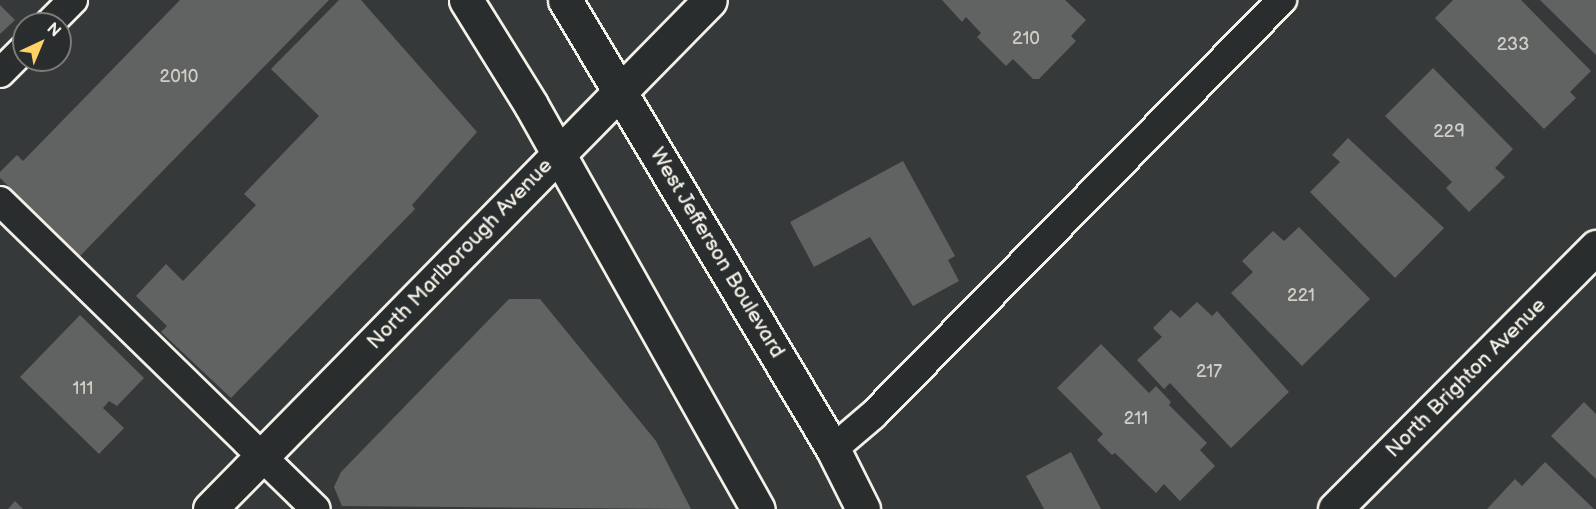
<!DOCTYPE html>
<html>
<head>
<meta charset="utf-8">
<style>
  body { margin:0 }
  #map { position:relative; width:1596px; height:509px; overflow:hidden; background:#363939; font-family:"Balsamiq Sans",sans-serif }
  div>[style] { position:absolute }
  .building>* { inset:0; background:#616362 }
  .roads { filter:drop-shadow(2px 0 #f4f1e8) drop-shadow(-2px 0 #f4f1e8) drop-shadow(0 2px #f4f1e8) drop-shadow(0 -2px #f4f1e8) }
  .service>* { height:28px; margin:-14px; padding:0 14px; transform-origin:14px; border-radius:14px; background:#2a2d2e }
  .minor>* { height:33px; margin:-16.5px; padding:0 16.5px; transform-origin:16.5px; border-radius:16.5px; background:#2a2d2e }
  .secondary>* { height:33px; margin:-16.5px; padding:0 16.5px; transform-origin:16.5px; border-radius:16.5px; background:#2a2d2e }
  span { translate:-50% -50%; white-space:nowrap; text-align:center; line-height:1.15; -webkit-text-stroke:4.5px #2a2d2e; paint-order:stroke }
  .number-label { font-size:18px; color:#cfcec6 }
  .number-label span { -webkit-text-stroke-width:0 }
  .street-label { font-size:21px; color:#f4f1e8 }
  .north { position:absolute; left:12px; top:12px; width:60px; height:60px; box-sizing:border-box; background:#2a2d2e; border:2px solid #7b7b78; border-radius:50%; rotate:44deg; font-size:16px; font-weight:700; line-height:24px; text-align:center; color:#f4f1e8 }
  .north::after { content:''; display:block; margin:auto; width:21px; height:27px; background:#ffd166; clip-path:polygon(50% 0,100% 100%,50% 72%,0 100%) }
</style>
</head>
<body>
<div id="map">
  <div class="building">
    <i style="clip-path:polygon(180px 0,329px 0,80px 256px,0 178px,0 172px,17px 155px,23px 161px)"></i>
    <i style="clip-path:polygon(339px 0,361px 0,477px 132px,412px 205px,415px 209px,231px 398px,161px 332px,167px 326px,136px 296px,166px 264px,183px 281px,256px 205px,244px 194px,319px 116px,271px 69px)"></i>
    <i style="clip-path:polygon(942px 0,1065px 0,1086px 20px,1071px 36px,1076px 41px,1039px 79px,1033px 79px,1013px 59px,1006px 66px,977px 37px,981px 33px,966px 17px,962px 22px)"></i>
    <i style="clip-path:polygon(1453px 0,1521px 0,1591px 71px,1570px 92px,1576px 98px,1544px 129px,1435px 18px)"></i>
    <i style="clip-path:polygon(1540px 0,1596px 0,1596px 55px)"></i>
    <i style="clip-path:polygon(0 5px,15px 20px,0 34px)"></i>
    <i style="clip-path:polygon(1433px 68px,1513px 149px,1495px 168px,1505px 177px,1469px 212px,1446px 188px,1452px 182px,1385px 116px)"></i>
    <i style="clip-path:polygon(1348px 138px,1444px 228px,1395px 278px,1310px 192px,1340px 162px,1332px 155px)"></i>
    <i style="clip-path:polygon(903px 161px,955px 256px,948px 260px,959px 281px,913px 306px,870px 237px,814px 267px,790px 222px)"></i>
    <i style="clip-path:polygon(1299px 227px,1370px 299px,1302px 366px,1231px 293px,1253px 272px,1242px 261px,1273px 231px,1284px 241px)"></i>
    <i style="clip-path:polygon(509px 299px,540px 299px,656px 441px,691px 509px,342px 506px,334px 487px,341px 472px)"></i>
    <i style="clip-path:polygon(1197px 302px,1212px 316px,1217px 311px,1289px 392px,1231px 448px,1170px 383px,1164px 389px,1137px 360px,1162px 337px,1153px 328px,1171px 310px,1180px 318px)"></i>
    <i style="clip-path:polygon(80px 315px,144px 378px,117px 406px,109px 401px,103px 408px,124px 428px,99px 454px,20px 377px)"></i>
    <i style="clip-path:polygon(1101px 344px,1149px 393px,1156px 386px,1171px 402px,1169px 405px,1207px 443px,1200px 450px,1215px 466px,1180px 501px,1164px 484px,1156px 493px,1115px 453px,1112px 455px,1097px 440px,1103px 434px,1057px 388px)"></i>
    <i style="clip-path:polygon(1584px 402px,1596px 414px,1596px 479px,1551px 436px)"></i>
    <i style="clip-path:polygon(1071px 452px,1101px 509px,1044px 509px,1026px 476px)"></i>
    <i style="clip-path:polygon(1545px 462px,1594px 509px,1487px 509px,1515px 479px,1522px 486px)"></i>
    <i style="clip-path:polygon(15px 501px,23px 509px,8px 509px)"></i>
  </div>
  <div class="roads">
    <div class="service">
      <i style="left:49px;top:24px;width:34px;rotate:-45deg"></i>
      <i style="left:0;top:73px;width:34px;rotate:-45deg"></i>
      <i style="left:0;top:201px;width:441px;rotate:44.3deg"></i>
      <i style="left:833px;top:449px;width:52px;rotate:-40.4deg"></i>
      <i style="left:873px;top:415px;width:583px;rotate:-45.42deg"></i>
    </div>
    <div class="minor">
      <i style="left:210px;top:509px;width:713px;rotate:-45.51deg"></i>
      <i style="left:1335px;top:509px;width:370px;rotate:-45.1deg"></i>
    </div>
    <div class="secondary">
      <i style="left:466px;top:0;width:123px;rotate:58.2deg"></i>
      <i style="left:531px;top:105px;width:463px;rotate:60.7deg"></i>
      <i style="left:565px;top:0;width:523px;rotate:59.17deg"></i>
      <i style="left:833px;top:449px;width:67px;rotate:63.4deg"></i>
    </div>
  </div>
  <div class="number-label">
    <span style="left:1026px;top:39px">210</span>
    <span style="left:1513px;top:45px">233</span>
    <span style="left:179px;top:77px">2010</span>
    <span style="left:1449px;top:132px">229</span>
    <span style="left:1301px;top:296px">221</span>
    <span style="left:1209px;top:372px">217</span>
    <span style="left:83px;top:389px">111</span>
    <span style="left:1136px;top:419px">211</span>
  </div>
  <div class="street-label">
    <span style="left:717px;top:253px;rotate:59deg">West Jefferson Boulevard</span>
    <span style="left:460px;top:254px;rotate:-46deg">North Marlborough Avenue</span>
    <span style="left:1466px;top:378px;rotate:-45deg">North Brighton Avenue</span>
  </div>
  <div class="north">N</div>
</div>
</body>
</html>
